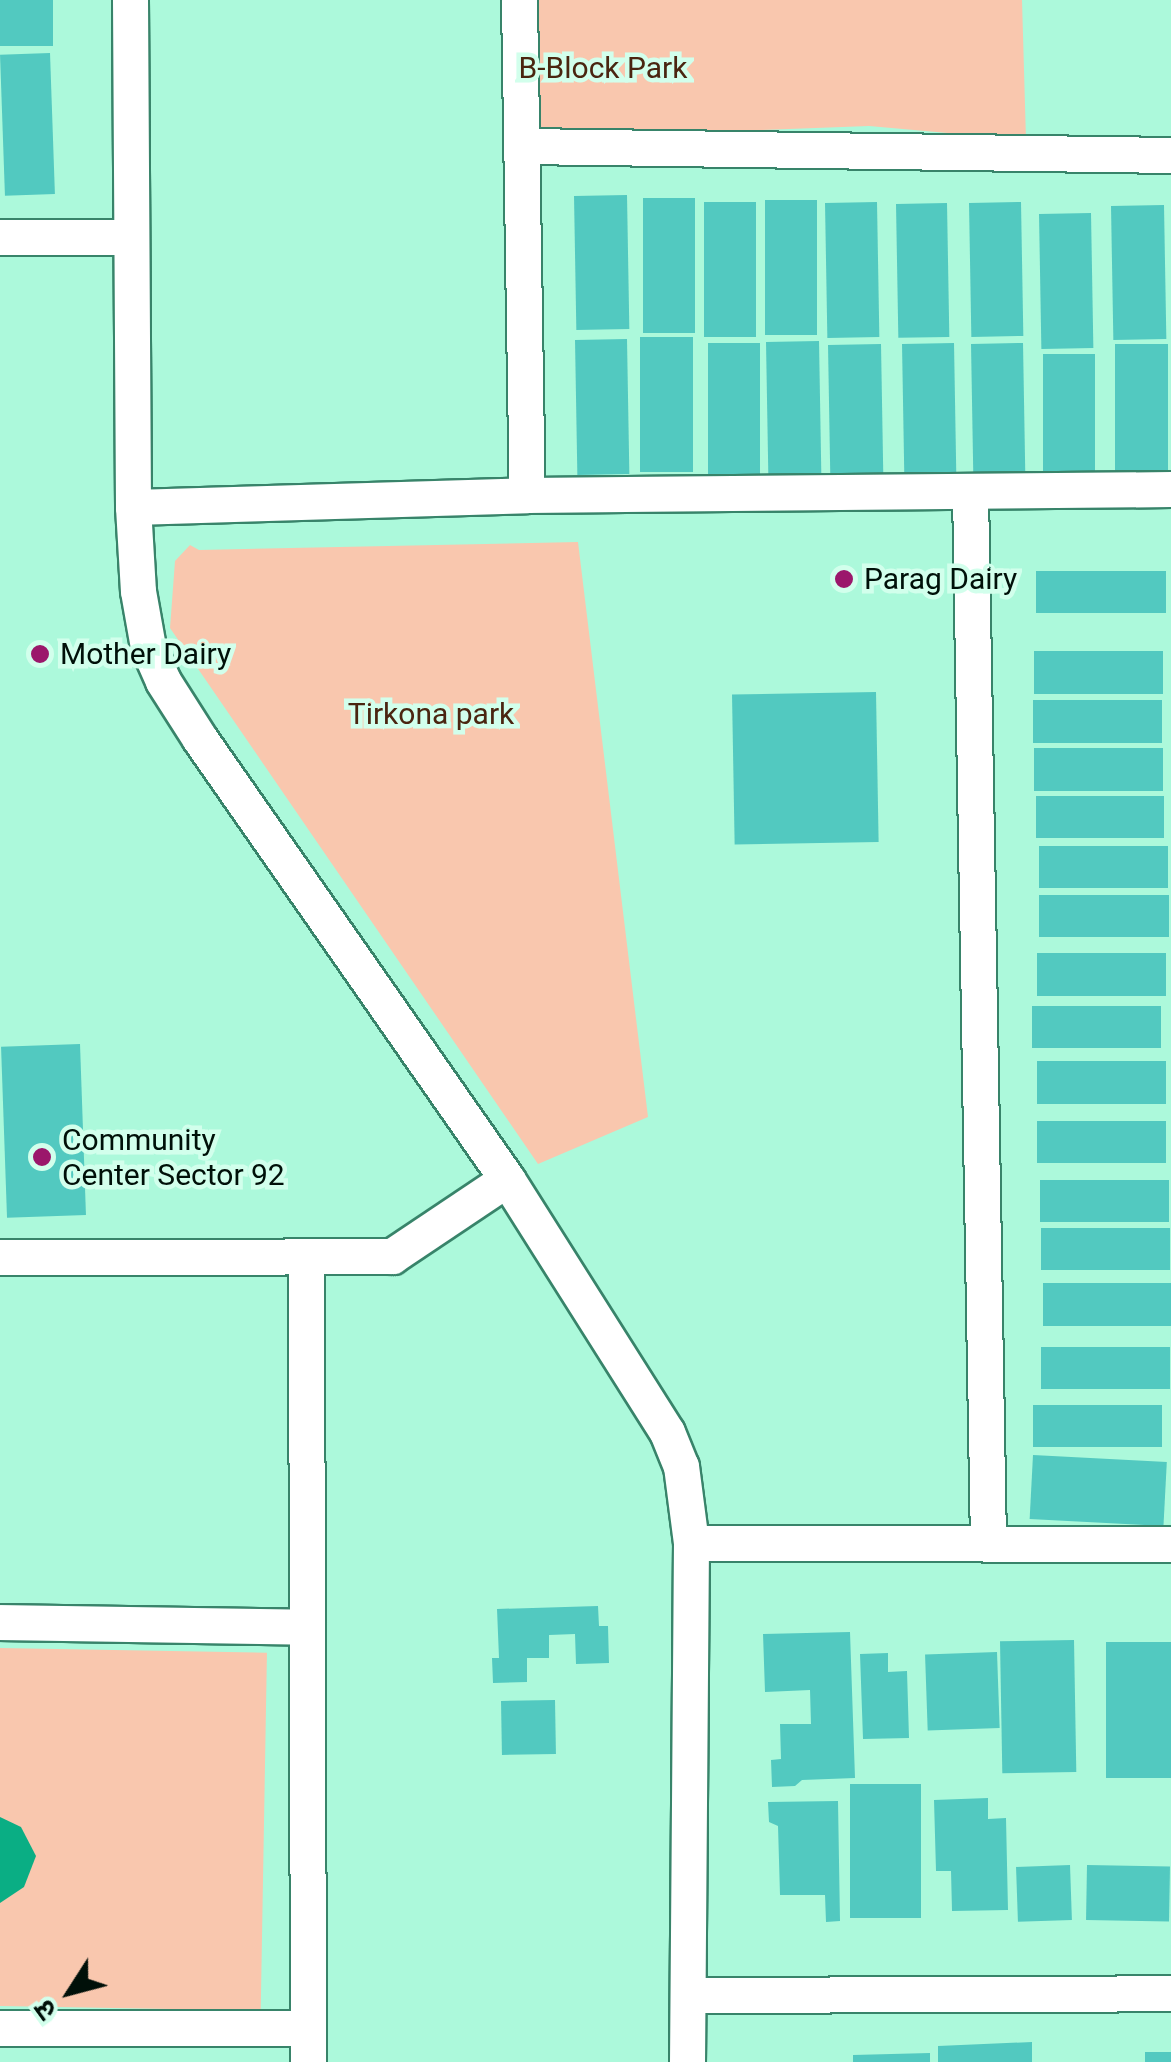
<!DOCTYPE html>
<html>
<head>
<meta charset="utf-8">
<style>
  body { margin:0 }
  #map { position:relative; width:1171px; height:2062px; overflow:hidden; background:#acf9db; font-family:Roboto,"Noto Sans Devanagari",sans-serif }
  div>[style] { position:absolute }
  .green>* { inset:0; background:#f9c7ae; transform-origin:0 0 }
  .water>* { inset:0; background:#0aae84 }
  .building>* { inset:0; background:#52c9c0; transform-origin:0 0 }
  .roads { filter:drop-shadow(2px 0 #38846a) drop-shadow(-2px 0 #38846a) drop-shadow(0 2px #38846a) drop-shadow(0 -2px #38846a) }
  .street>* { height:35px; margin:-17.5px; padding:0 17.5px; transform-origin:17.5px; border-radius:17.5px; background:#fff }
  .dots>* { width:28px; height:28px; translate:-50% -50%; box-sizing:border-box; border:5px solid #d2ffec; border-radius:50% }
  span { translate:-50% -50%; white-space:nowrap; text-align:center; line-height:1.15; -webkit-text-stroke:9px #d2ffec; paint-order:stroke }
  .park-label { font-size:30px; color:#4a2510 }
  .poi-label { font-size:30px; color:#001009 }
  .left { translate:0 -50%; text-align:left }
  .north { position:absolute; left:20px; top:1942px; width:100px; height:100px; -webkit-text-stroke:8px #d2ffec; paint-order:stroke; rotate:234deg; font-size:28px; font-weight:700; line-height:40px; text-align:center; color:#001009 }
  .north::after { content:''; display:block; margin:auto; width:35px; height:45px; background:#001009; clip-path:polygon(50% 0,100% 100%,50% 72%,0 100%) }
</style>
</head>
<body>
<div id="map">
  <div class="green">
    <i style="clip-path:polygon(523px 0,1022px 0,1026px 140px,869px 126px,522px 139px)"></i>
    <i style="clip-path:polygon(578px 542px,648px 1117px,538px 1164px,170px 628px,175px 561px,190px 545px,199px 550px)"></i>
    <i style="left:0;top:1648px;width:267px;height:358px;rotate:1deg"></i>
  </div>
  <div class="water">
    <i style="clip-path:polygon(0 1817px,21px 1827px,36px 1856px,24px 1887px,0 1903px)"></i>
  </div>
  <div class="building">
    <i style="left:0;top:0;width:53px;height:46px"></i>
    <i style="left:50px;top:53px;width:141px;height:50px;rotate:88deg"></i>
    <i style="left:627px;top:195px;width:134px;height:53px;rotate:89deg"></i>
    <i style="left:643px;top:198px;width:52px;height:135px"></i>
    <i style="left:765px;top:200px;width:52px;height:135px"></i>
    <i style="left:704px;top:202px;width:52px;height:135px"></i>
    <i style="left:877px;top:202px;width:135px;height:52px;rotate:89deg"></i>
    <i style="left:1021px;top:202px;width:134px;height:52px;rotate:89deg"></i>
    <i style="left:947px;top:203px;width:134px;height:51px;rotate:89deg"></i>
    <i style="left:1164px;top:205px;width:134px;height:53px;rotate:89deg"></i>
    <i style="left:1091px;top:213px;width:135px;height:52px;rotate:89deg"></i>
    <i style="left:640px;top:337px;width:53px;height:135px"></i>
    <i style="left:627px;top:339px;width:135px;height:52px;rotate:89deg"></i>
    <i style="left:819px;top:341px;width:134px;height:53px;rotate:89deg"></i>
    <i style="left:708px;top:343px;width:52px;height:135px"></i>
    <i style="left:954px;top:343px;width:134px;height:52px;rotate:89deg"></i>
    <i style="left:1023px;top:343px;width:134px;height:52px;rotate:89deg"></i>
    <i style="left:881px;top:344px;width:135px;height:53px;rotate:89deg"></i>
    <i style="left:1115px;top:344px;width:53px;height:135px"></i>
    <i style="left:1043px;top:354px;width:52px;height:135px"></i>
    <i style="left:1036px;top:571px;width:130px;height:42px"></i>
    <i style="left:1034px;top:651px;width:129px;height:43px"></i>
    <i style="left:876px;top:692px;width:150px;height:144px;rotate:89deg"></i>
    <i style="left:1033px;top:700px;width:129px;height:43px"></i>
    <i style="left:1034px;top:748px;width:129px;height:43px"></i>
    <i style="left:1036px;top:796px;width:128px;height:42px"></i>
    <i style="left:1039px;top:846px;width:129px;height:42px"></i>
    <i style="left:1039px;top:895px;width:130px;height:42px"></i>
    <i style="left:1037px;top:953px;width:129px;height:43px"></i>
    <i style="left:1032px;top:1006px;width:129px;height:42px"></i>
    <i style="left:80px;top:1044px;width:171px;height:79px;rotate:88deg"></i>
    <i style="left:1037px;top:1061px;width:129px;height:43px"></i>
    <i style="left:1037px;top:1121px;width:129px;height:42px"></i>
    <i style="left:1040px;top:1180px;width:129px;height:42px"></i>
    <i style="left:1041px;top:1228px;width:129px;height:42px"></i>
    <i style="left:1043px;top:1283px;width:128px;height:43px"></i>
    <i style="left:1041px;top:1347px;width:129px;height:42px"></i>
    <i style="left:1033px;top:1405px;width:129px;height:42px"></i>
    <i style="left:1033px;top:1455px;width:134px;height:64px;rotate:3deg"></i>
    <i style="clip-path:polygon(598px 1606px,599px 1626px,608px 1626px,609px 1663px,576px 1664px,575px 1634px,549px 1635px,549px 1658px,527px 1658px,527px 1682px,493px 1683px,492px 1658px,499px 1658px,497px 1609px)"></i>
    <i style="clip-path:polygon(850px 1632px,855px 1778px,802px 1780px,795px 1786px,772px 1787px,771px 1760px,781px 1759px,780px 1724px,811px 1724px,810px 1690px,765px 1692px,763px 1634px)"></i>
    <i style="left:1074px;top:1640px;width:132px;height:74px;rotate:89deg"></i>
    <i style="left:1171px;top:1642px;width:136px;height:65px;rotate:90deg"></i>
    <i style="left:997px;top:1652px;width:76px;height:72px;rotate:88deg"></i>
    <i style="clip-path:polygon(888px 1653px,888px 1672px,907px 1671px,909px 1738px,863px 1739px,860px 1654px)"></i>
    <i style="left:555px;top:1700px;width:54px;height:54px;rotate:89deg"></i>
    <i style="left:921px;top:1784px;width:134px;height:71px;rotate:90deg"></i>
    <i style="clip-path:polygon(988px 1798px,988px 1819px,1006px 1818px,1008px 1910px,952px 1911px,951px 1871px,936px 1871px,934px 1800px)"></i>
    <i style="clip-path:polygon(838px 1801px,840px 1921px,826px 1922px,825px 1895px,780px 1895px,778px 1826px,769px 1822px,768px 1802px)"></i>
    <i style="left:1070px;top:1865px;width:55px;height:54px;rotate:88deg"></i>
    <i style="left:1087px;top:1865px;width:83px;height:55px;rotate:1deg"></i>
    <i style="clip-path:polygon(1032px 2042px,1032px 2062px,938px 2062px,938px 2046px)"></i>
    <i style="left:1171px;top:2052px;width:10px;height:26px;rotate:90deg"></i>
    <i style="clip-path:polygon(930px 2053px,930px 2062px,853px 2062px,853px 2055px)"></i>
  </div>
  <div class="roads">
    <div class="street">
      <i style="left:130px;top:0;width:507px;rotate:89.66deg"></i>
      <i style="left:133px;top:507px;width:84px;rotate:86.6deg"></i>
      <i style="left:138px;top:591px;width:57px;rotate:79.9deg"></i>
      <i style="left:148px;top:647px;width:37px;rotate:66deg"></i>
      <i style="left:163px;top:681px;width:69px;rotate:57.5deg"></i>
      <i style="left:200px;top:739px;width:537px;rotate:55.1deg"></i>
      <i style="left:507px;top:1179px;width:299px;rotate:57.7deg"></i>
      <i style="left:667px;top:1432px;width:37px;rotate:68deg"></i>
      <i style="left:681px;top:1466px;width:78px;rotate:82.6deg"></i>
      <i style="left:691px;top:1543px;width:519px;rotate:90.44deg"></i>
      <i style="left:519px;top:0;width:495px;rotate:89.1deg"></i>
      <i style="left:522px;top:146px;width:649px;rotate:0.79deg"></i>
      <i style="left:0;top:237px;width:130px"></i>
      <i style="left:970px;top:491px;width:1052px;rotate:89.02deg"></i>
      <i style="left:133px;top:507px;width:394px;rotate:-1.7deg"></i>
      <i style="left:527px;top:495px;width:644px;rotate:-0.53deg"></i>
      <i style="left:306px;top:1256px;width:806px;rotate:89.86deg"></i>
      <i style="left:0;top:1257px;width:392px;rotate:-0.1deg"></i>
      <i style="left:392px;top:1256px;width:138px;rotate:-33.8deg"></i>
      <i style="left:691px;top:1543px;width:480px;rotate:0.1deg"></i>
      <i style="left:0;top:1622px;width:307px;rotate:0.9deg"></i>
      <i style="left:690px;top:1995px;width:481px;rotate:-0.2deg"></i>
      <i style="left:0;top:2028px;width:308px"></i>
    </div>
  </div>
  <div class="dots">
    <i style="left:844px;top:579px;background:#9b176b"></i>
    <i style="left:40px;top:654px;background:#9b176b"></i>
    <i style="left:42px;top:1157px;background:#9b176b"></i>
  </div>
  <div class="park-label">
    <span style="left:603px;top:68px">B-Block Park</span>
    <span style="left:431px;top:714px">Tirkona park</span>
  </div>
  <div class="poi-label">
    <span class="left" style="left:864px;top:579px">Parag Dairy</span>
    <span class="left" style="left:60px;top:654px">Mother Dairy</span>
    <span class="left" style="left:62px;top:1157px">Community<br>Center Sector 92</span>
  </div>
  <div class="north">उ</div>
</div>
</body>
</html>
